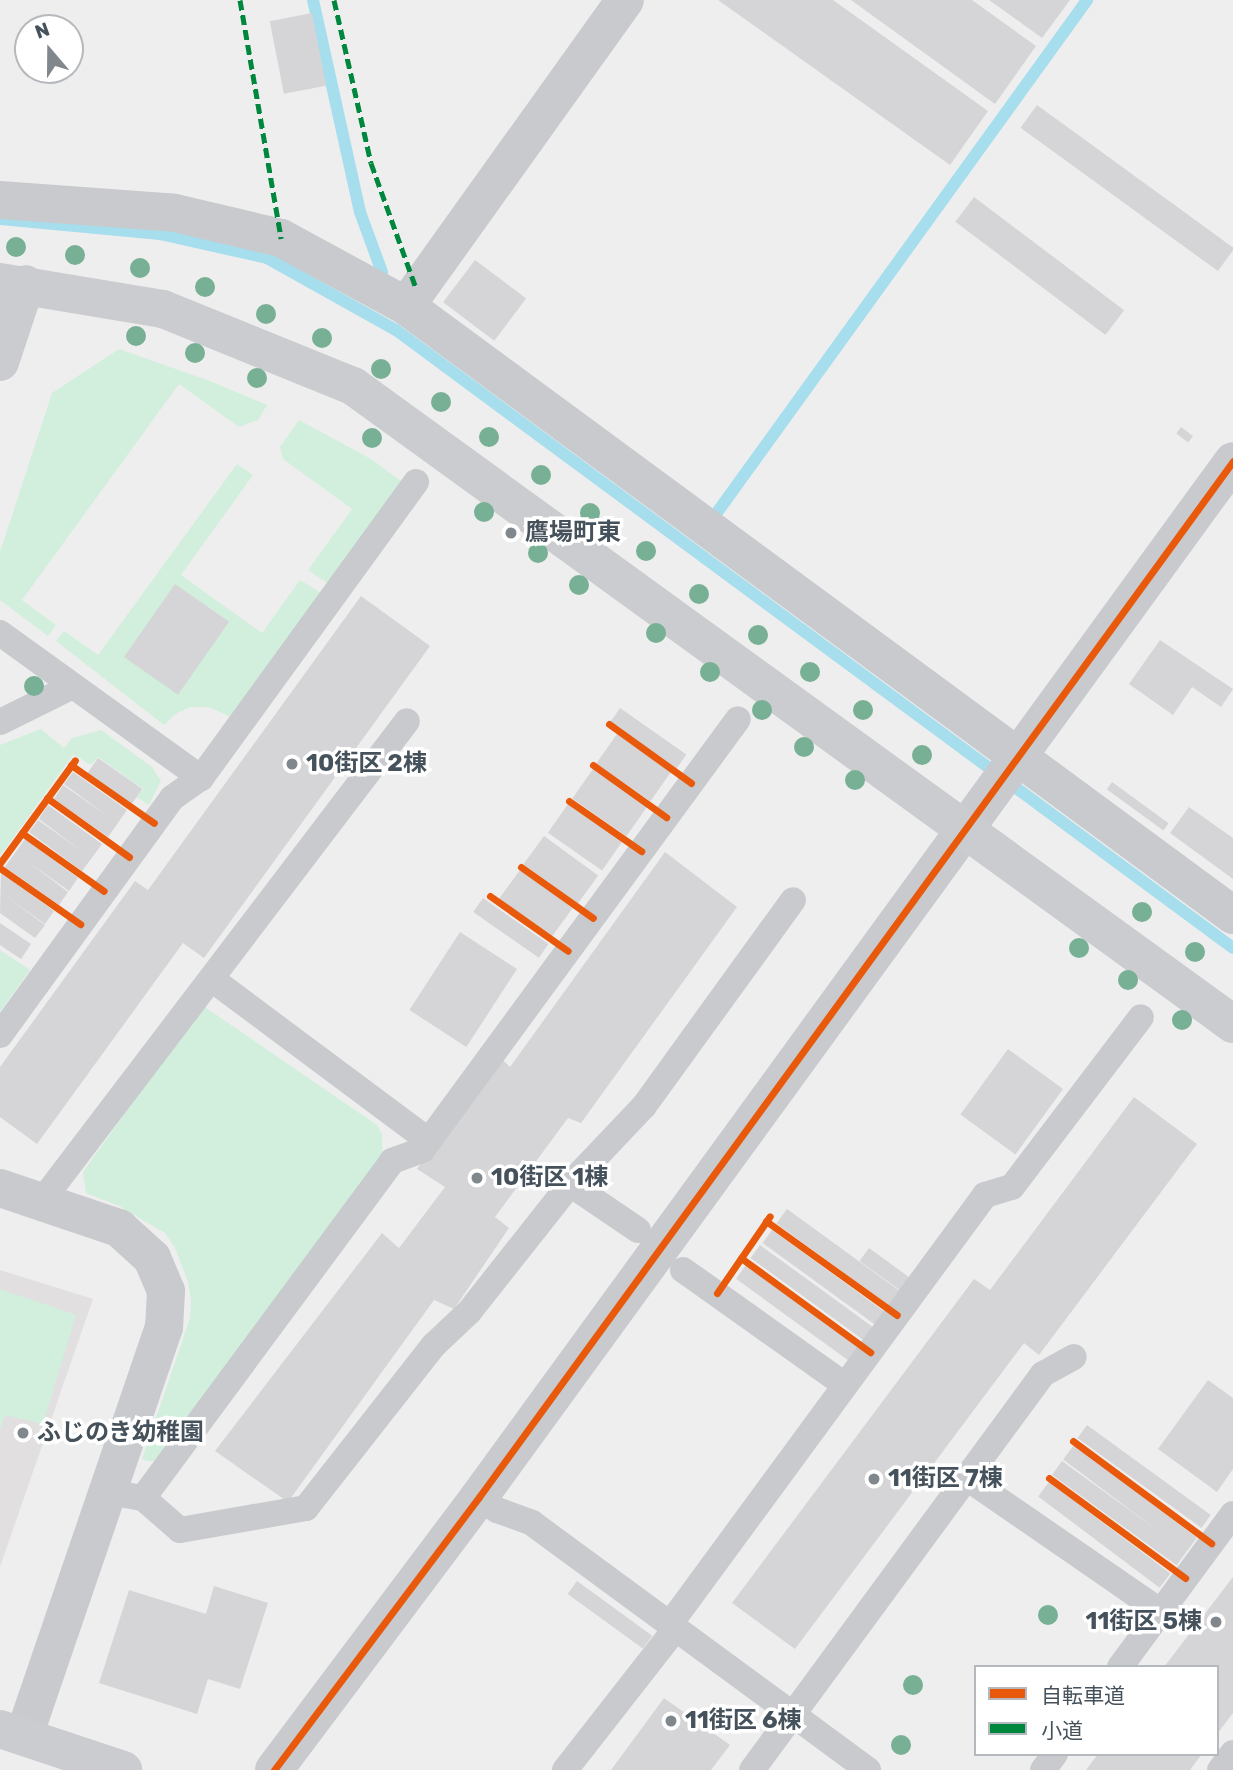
<!DOCTYPE html>
<html>
<head>
<meta charset="utf-8">
<style>
  body { margin:0 }
  #map { position:relative; width:1233px; height:1770px; overflow:hidden; background:#efeeee; font-family:Rubik,"Noto Sans JP",sans-serif }
  div>[style] { position:absolute }
  .education>* { inset:0; background:#e1dfe0 }
  .green>* { inset:0; background:#d2efdd }
  .stream>* { height:12px; margin:-6px; padding:0 6px; transform-origin:6px; border-radius:6px; background:#a6deed }
  .building>* { inset:0; background:#d5d5d7; transform-origin:0 0 }
  .lane>* { height:26px; margin:-13px; padding:0 13px; transform-origin:13px; border-radius:13px; background:#c8cacd }
  .street>* { height:38px; margin:-19px; padding:0 19px; transform-origin:19px; border-radius:19px; background:#c8cacd }
  .secondary>* { height:38px; margin:-19px; padding:0 19px; transform-origin:19px; border-radius:19px; background:#cacccf }
  .quiet>* { height:5px; margin-top:-2.5px; transform-origin:0; background:repeating-linear-gradient(90deg,#00873e 0 10px,transparent 0 15px) }
  .cycleway>* { height:7px; margin:-3.5px; padding:0 3.5px; transform-origin:3.5px; border-radius:3.5px; background:#e8590c }
  .trees>* { width:20px; height:20px; margin:-10px; border-radius:50%; background:#77b094 }
  .dots>* { width:19px; height:19px; translate:-50% -50%; box-sizing:border-box; border:4px solid #fff; border-radius:50% }
  span { translate:-50% -50%; white-space:nowrap; text-align:center; line-height:1.15; -webkit-text-stroke:7px #fff; paint-order:stroke }
  .poi-label { font-size:24px; color:#45515b; font-weight:700 }
  .left { translate:0 -50%; text-align:left }
  .right { translate:-100% -50%; text-align:right }
  .legend { position:absolute; left:974px; top:1665px; width:245px; height:91px; box-sizing:border-box; background:#fff; border:2px solid #b5b9bd; margin:0; padding:9px 12px; list-style:none; font-size:21px; color:#45515b }
  .legend li { display:flex; align-items:center; gap:14px; height:35px }
  .legend b { width:35px; border:2px solid #b5b9bd }
  .north { position:absolute; left:14px; top:14px; width:70px; height:70px; box-sizing:border-box; background:#fff; border:2px solid #b5b9bd; border-radius:50%; rotate:340deg; font-size:19px; font-weight:700; line-height:28px; text-align:center; color:#45515b }
  .north::after { content:''; display:block; margin:auto; width:24px; height:32px; background:#80888e; clip-path:polygon(50% 0,100% 100%,50% 72%,0 100%) }
</style>
</head>
<body>
<div id="map">
  <div class="education">
    <i style="clip-path:polygon(0 1270px,93px 1299px,0 1567px)"></i>
  </div>
  <div class="green">
    <i style="clip-path:polygon(119px 349px,210px 381px,267px 405px,258px 420px,239px 427px,179px 384px,22px 600px,56px 625px,48px 636px,0 600px,0 552px,52px 393px)"></i>
    <i style="clip-path:polygon(299px 420px,371px 459px,404px 483px,333px 587px,308px 570px,352px 509px,283px 459px,280px 447px)"></i>
    <i style="clip-path:polygon(237px 464px,253px 475px,181px 575px,262px 633px,300px 580px,326px 596px,235px 719px,209px 707px,191px 707px,177px 713px,164px 725px,56px 641px,64px 631px,98px 655px)"></i>
    <i style="clip-path:polygon(41px 729px,64px 748px,72px 738px,101px 730px,152px 767px,161px 781px,149px 805px,137px 797px,143px 789px,98px 757px,91px 765px,71px 753px,73px 755px,0 856px,0 745px)"></i>
    <i style="clip-path:polygon(0 950px,30px 970px,0 1012px)"></i>
    <i style="clip-path:polygon(202px 1005px,377px 1125px,382px 1134px,383px 1160px,156px 1461px,147px 1461px,142px 1459px,190px 1318px,191px 1300px,188px 1282px,175px 1248px,165px 1233px,119px 1206px,86px 1193px,83px 1172px)"></i>
    <i style="clip-path:polygon(0 1289px,76px 1315px,43px 1424px,5px 1415px,0 1430px)"></i>
  </div>
  <div class="stream">
    <i style="left:313px;top:0;width:217px;rotate:77.5deg"></i>
    <i style="left:360px;top:212px;width:64px;rotate:69.9deg"></i>
    <i style="left:0;top:219px;width:161px;rotate:5.4deg"></i>
    <i style="left:160px;top:234px;width:110px;rotate:12.6deg"></i>
    <i style="left:267px;top:258px;width:148px;rotate:29.2deg"></i>
    <i style="left:396px;top:330px;width:1040px;rotate:36.44deg"></i>
    <i style="left:708px;top:525px;width:648px;rotate:-54.17deg"></i>
  </div>
  <div class="building">
    <i style="clip-path:polygon(718px 0,833px 0,988px 111px,950px 165px)"></i>
    <i style="clip-path:polygon(851px 0,972px 0,1036px 46px,995px 104px)"></i>
    <i style="clip-path:polygon(989px 0,1070px 0,1042px 38px)"></i>
    <i style="left:312px;top:13px;width:74px;height:43px;rotate:79deg"></i>
    <i style="left:1037px;top:105px;width:244px;height:28px;rotate:36deg"></i>
    <i style="left:974px;top:197px;width:188px;height:31px;rotate:37deg"></i>
    <i style="left:475px;top:260px;width:64px;height:53px;rotate:37deg"></i>
    <i style="left:1181px;top:427px;width:15px;height:8px;rotate:37deg"></i>
    <i style="left:175px;top:584px;width:66px;height:89px;rotate:35deg"></i>
    <i style="clip-path:polygon(361px 596px,430px 646px,204px 958px,183px 943px,37px 1144px,0 1117px,0 1067px,135px 881px,148px 890px)"></i>
    <i style="clip-path:polygon(1160px 640px,1233px 689px,1221px 707px,1192px 687px,1173px 715px,1129px 684px)"></i>
    <i style="left:620px;top:708px;width:81px;height:17px;rotate:35deg"></i>
    <i style="left:617px;top:734px;width:66px;height:36px;rotate:35deg"></i>
    <i style="left:98px;top:758px;width:54px;height:19px;rotate:35deg"></i>
    <i style="left:593px;top:769px;width:66px;height:36px;rotate:35deg"></i>
    <i style="clip-path:polygon(73px 772px,127px 810px,108px 837px,54px 799px,63px 785px,106px 815px,64px 784px)"></i>
    <i style="left:1112px;top:782px;width:70px;height:9px;rotate:36deg"></i>
    <i style="left:568px;top:804px;width:66px;height:35px;rotate:35deg"></i>
    <i style="clip-path:polygon(48px 805px,102px 844px,82px 871px,29px 832px,38px 820px,80px 850px,39px 819px)"></i>
    <i style="clip-path:polygon(1189px 807px,1233px 838px,1233px 879px,1170px 833px)"></i>
    <i style="left:544px;top:836px;width:67px;height:35px;rotate:36deg"></i>
    <i style="clip-path:polygon(25px 839px,78px 878px,69px 891px,27px 861px,68px 892px,59px 905px,5px 867px)"></i>
    <i style="clip-path:polygon(665px 852px,737px 907px,581px 1123px,568px 1118px,495px 1217px,509px 1228px,454px 1309px,434px 1300px,288px 1502px,215px 1451px,382px 1233px,399px 1248px,445px 1187px,417px 1169px,497px 1054px,510px 1067px)"></i>
    <i style="left:520px;top:870px;width:65px;height:36px;rotate:36deg"></i>
    <i style="clip-path:polygon(1px 873px,54px 911px,45px 924px,3px 894px,45px 925px,35px 938px,0 913px)"></i>
    <i style="left:483px;top:898px;width:80px;height:17px;rotate:35deg"></i>
    <i style="clip-path:polygon(0 923px,31px 944px,21px 959px,0 945px)"></i>
    <i style="left:460px;top:932px;width:68px;height:93px;rotate:33deg"></i>
    <i style="left:1008px;top:1049px;width:68px;height:81px;rotate:36deg"></i>
    <i style="clip-path:polygon(1134px 1097px,1197px 1144px,1039px 1355px,1024px 1343px,795px 1649px,732px 1603px,974px 1279px,990px 1290px)"></i>
    <i style="left:787px;top:1209px;width:142px;height:18px;rotate:36deg"></i>
    <i style="left:772px;top:1230px;width:142px;height:16px;rotate:36deg"></i>
    <i style="left:760px;top:1245px;width:142px;height:16px;rotate:36deg"></i>
    <i style="left:869px;top:1248px;width:53px;height:16px;rotate:36deg"></i>
    <i style="left:746px;top:1265px;width:142px;height:17px;rotate:36deg"></i>
    <i style="clip-path:polygon(1208px 1380px,1233px 1398px,1233px 1469px,1217px 1492px,1158px 1449px)"></i>
    <i style="left:1087px;top:1425px;width:153px;height:16px;rotate:36deg"></i>
    <i style="left:1074px;top:1445px;width:154px;height:18px;rotate:37deg"></i>
    <i style="left:1062px;top:1461px;width:154px;height:17px;rotate:36deg"></i>
    <i style="left:1049px;top:1482px;width:152px;height:18px;rotate:37deg"></i>
    <i style="clip-path:polygon(1233px 1577px,1233px 1713px,1217px 1734px,1217px 1667px,1164px 1667px)"></i>
    <i style="left:577px;top:1581px;width:93px;height:16px;rotate:36deg"></i>
    <i style="clip-path:polygon(214px 1586px,268px 1603px,240px 1689px,208px 1679px,197px 1714px,99px 1683px,129px 1590px,206px 1614px)"></i>
    <i style="clip-path:polygon(664px 1698px,730px 1745px,711px 1770px,611px 1770px)"></i>
    <i style="clip-path:polygon(1098px 1754px,1202px 1754px,1190px 1770px,1086px 1770px)"></i>
  </div>
  <div class="lane">
    <i style="left:0;top:633px;width:248px;rotate:35.8deg"></i>
    <i style="left:0;top:722px;width:81px;rotate:-26.3deg"></i>
    <i style="left:213px;top:980px;width:269px;rotate:36.7deg"></i>
    <i style="left:0;top:1035px;width:293px;rotate:-54deg"></i>
    <i style="left:172px;top:798px;width:35px;rotate:-35deg"></i>
    <i style="left:201px;top:778px;width:366px;rotate:-54deg"></i>
    <i style="left:570px;top:1184px;width:82px;rotate:34.1deg"></i>
    <i style="left:41px;top:1202px;width:604px;rotate:-52.73deg"></i>
    <i style="left:683px;top:1270px;width:199px;rotate:35.4deg"></i>
    <i style="left:967px;top:1478px;width:236px;rotate:34.6deg"></i>
    <i style="left:108px;top:1492px;width:36px;rotate:10deg"></i>
    <i style="left:143px;top:1498px;width:49px;rotate:40.9deg"></i>
    <i style="left:180px;top:1530px;width:128px;rotate:-9.9deg"></i>
    <i style="left:306px;top:1508px;width:207px;rotate:-51.9deg"></i>
    <i style="left:434px;top:1345px;width:48px;rotate:-43.3deg"></i>
    <i style="left:469px;top:1312px;width:163px;rotate:-51.7deg"></i>
    <i style="left:570px;top:1184px;width:108px;rotate:-46.5deg"></i>
    <i style="left:644px;top:1106px;width:254px;rotate:-54.1deg"></i>
    <i style="left:479px;top:1497px;width:22px;rotate:36deg"></i>
    <i style="left:497px;top:1510px;width:37px;rotate:20deg"></i>
    <i style="left:532px;top:1523px;width:417px;rotate:36.3deg"></i>
    <i style="left:143px;top:1498px;width:419px;rotate:-53.5deg"></i>
    <i style="left:392px;top:1161px;width:32px;rotate:-20deg"></i>
    <i style="left:422px;top:1150px;width:534px;rotate:-53.75deg"></i>
    <i style="left:670px;top:1624px;width:532px;rotate:-53.71deg"></i>
    <i style="left:985px;top:1195px;width:28px;rotate:-17deg"></i>
    <i style="left:1012px;top:1187px;width:213px;rotate:-52.8deg"></i>
    <i style="left:1120px;top:1667px;width:190px;rotate:-53.6deg"></i>
    <i style="left:565px;top:1770px;width:180px;rotate:-52deg"></i>
    <i style="left:752px;top:1770px;width:491px;rotate:-53.7deg"></i>
    <i style="left:1043px;top:1374px;width:35px;rotate:-29deg"></i>
    <i style="left:1043px;top:1770px;width:20px;rotate:-53deg"></i>
    <i style="left:1220px;top:1770px;width:21px;rotate:-53deg"></i>
  </div>
  <div class="street">
    <i style="left:0;top:200px;width:175px;rotate:4.2deg"></i>
    <i style="left:175px;top:213px;width:109px;rotate:13.3deg"></i>
    <i style="left:281px;top:238px;width:142px;rotate:28.5deg"></i>
    <i style="left:406px;top:306px;width:1027px;rotate:36.37deg"></i>
    <i style="left:406px;top:306px;width:376px;rotate:-54.4deg"></i>
    <i style="left:0;top:1188px;width:126px;rotate:18.6deg"></i>
    <i style="left:119px;top:1228px;width:45px;rotate:42.3deg"></i>
    <i style="left:152px;top:1258px;width:36px;rotate:67deg"></i>
    <i style="left:166px;top:1291px;width:36px;rotate:93deg"></i>
    <i style="left:164px;top:1327px;width:433px;rotate:108.9deg"></i>
    <i style="left:274px;top:1770px;width:341px;rotate:-53.1deg"></i>
    <i style="left:479px;top:1497px;width:1281px;rotate:-53.95deg"></i>
  </div>
  <div class="secondary">
    <i style="left:0;top:282px;width:165px;rotate:9.4deg"></i>
    <i style="left:163px;top:309px;width:205px;rotate:22.1deg"></i>
    <i style="left:353px;top:386px;width:1087px;rotate:35.94deg"></i>
    <i style="left:0;top:362px;width:82px;rotate:-71.6deg"></i>
    <i style="left:0;top:1729px;width:130px;rotate:18.4deg"></i>
  </div>
  <div class="quiet">
    <i style="left:240px;top:0;width:242px;rotate:80.2deg"></i>
    <i style="left:334px;top:0;width:167px;rotate:77.2deg"></i>
    <i style="left:371px;top:163px;width:133px;rotate:70.2deg"></i>
  </div>
  <div class="cycleway">
    <i style="left:609px;top:724px;width:101px;rotate:35.7deg"></i>
    <i style="left:71px;top:765px;width:101px;rotate:34.9deg"></i>
    <i style="left:593px;top:765px;width:90px;rotate:35.5deg"></i>
    <i style="left:47px;top:798px;width:101px;rotate:35.7deg"></i>
    <i style="left:569px;top:801px;width:88px;rotate:34.8deg"></i>
    <i style="left:22px;top:833px;width:100px;rotate:35.3deg"></i>
    <i style="left:0;top:863px;width:127px;rotate:-53.9deg"></i>
    <i style="left:521px;top:867px;width:88px;rotate:35.3deg"></i>
    <i style="left:0;top:868px;width:98px;rotate:35deg"></i>
    <i style="left:490px;top:896px;width:95px;rotate:35.2deg"></i>
    <i style="left:766px;top:1221px;width:161px;rotate:35.7deg"></i>
    <i style="left:741px;top:1258px;width:160px;rotate:36.1deg"></i>
    <i style="left:717px;top:1293px;width:93px;rotate:-55.5deg"></i>
    <i style="left:1073px;top:1441px;width:172px;rotate:36.5deg"></i>
    <i style="left:1049px;top:1478px;width:169px;rotate:36.3deg"></i>
    <i style="left:274px;top:1770px;width:341px;rotate:-53.1deg"></i>
    <i style="left:479px;top:1497px;width:1281px;rotate:-53.95deg"></i>
  </div>
  <div class="trees">
    <i style="left:16px;top:247px"></i>
    <i style="left:75px;top:255px"></i>
    <i style="left:140px;top:268px"></i>
    <i style="left:205px;top:287px"></i>
    <i style="left:266px;top:314px"></i>
    <i style="left:136px;top:336px"></i>
    <i style="left:322px;top:338px"></i>
    <i style="left:195px;top:353px"></i>
    <i style="left:381px;top:369px"></i>
    <i style="left:257px;top:378px"></i>
    <i style="left:441px;top:402px"></i>
    <i style="left:489px;top:437px"></i>
    <i style="left:372px;top:438px"></i>
    <i style="left:541px;top:475px"></i>
    <i style="left:484px;top:512px"></i>
    <i style="left:590px;top:513px"></i>
    <i style="left:646px;top:551px"></i>
    <i style="left:538px;top:553px"></i>
    <i style="left:579px;top:585px"></i>
    <i style="left:699px;top:594px"></i>
    <i style="left:656px;top:633px"></i>
    <i style="left:758px;top:635px"></i>
    <i style="left:710px;top:672px"></i>
    <i style="left:810px;top:672px"></i>
    <i style="left:34px;top:686px"></i>
    <i style="left:762px;top:710px"></i>
    <i style="left:863px;top:710px"></i>
    <i style="left:804px;top:747px"></i>
    <i style="left:922px;top:755px"></i>
    <i style="left:855px;top:780px"></i>
    <i style="left:1142px;top:912px"></i>
    <i style="left:1079px;top:948px"></i>
    <i style="left:1195px;top:952px"></i>
    <i style="left:1128px;top:980px"></i>
    <i style="left:1182px;top:1020px"></i>
    <i style="left:1048px;top:1615px"></i>
    <i style="left:913px;top:1685px"></i>
    <i style="left:901px;top:1745px"></i>
  </div>
  <div class="dots">
    <i style="left:511px;top:533px;background:#80888e"></i>
    <i style="left:292px;top:764px;background:#80888e"></i>
    <i style="left:477px;top:1178px;background:#80888e"></i>
    <i style="left:23px;top:1433px;background:#80888e"></i>
    <i style="left:874px;top:1479px;background:#80888e"></i>
    <i style="left:1216px;top:1622px;background:#80888e"></i>
    <i style="left:671px;top:1721px;background:#80888e"></i>
  </div>
  <div class="poi-label">
    <span class="left" style="left:525px;top:533px">鷹場町東</span>
    <span class="left" style="left:306px;top:764px">10街区 2棟</span>
    <span class="left" style="left:491px;top:1178px">10街区 1棟</span>
    <span class="left" style="left:37px;top:1433px">ふじのき幼稚園</span>
    <span class="left" style="left:888px;top:1479px">11街区 7棟</span>
    <span class="right" style="left:1202px;top:1622px">11街区 5棟</span>
    <span class="left" style="left:685px;top:1721px">11街区 6棟</span>
  </div>
  <ul class="legend">
  <li><b style="height:9px;background:#e8590c"></b>自転車道</li>
  <li><b style="height:9px;background:#00873e"></b>小道</li>
  </ul>
  <div class="north">N</div>
</div>
</body>
</html>
